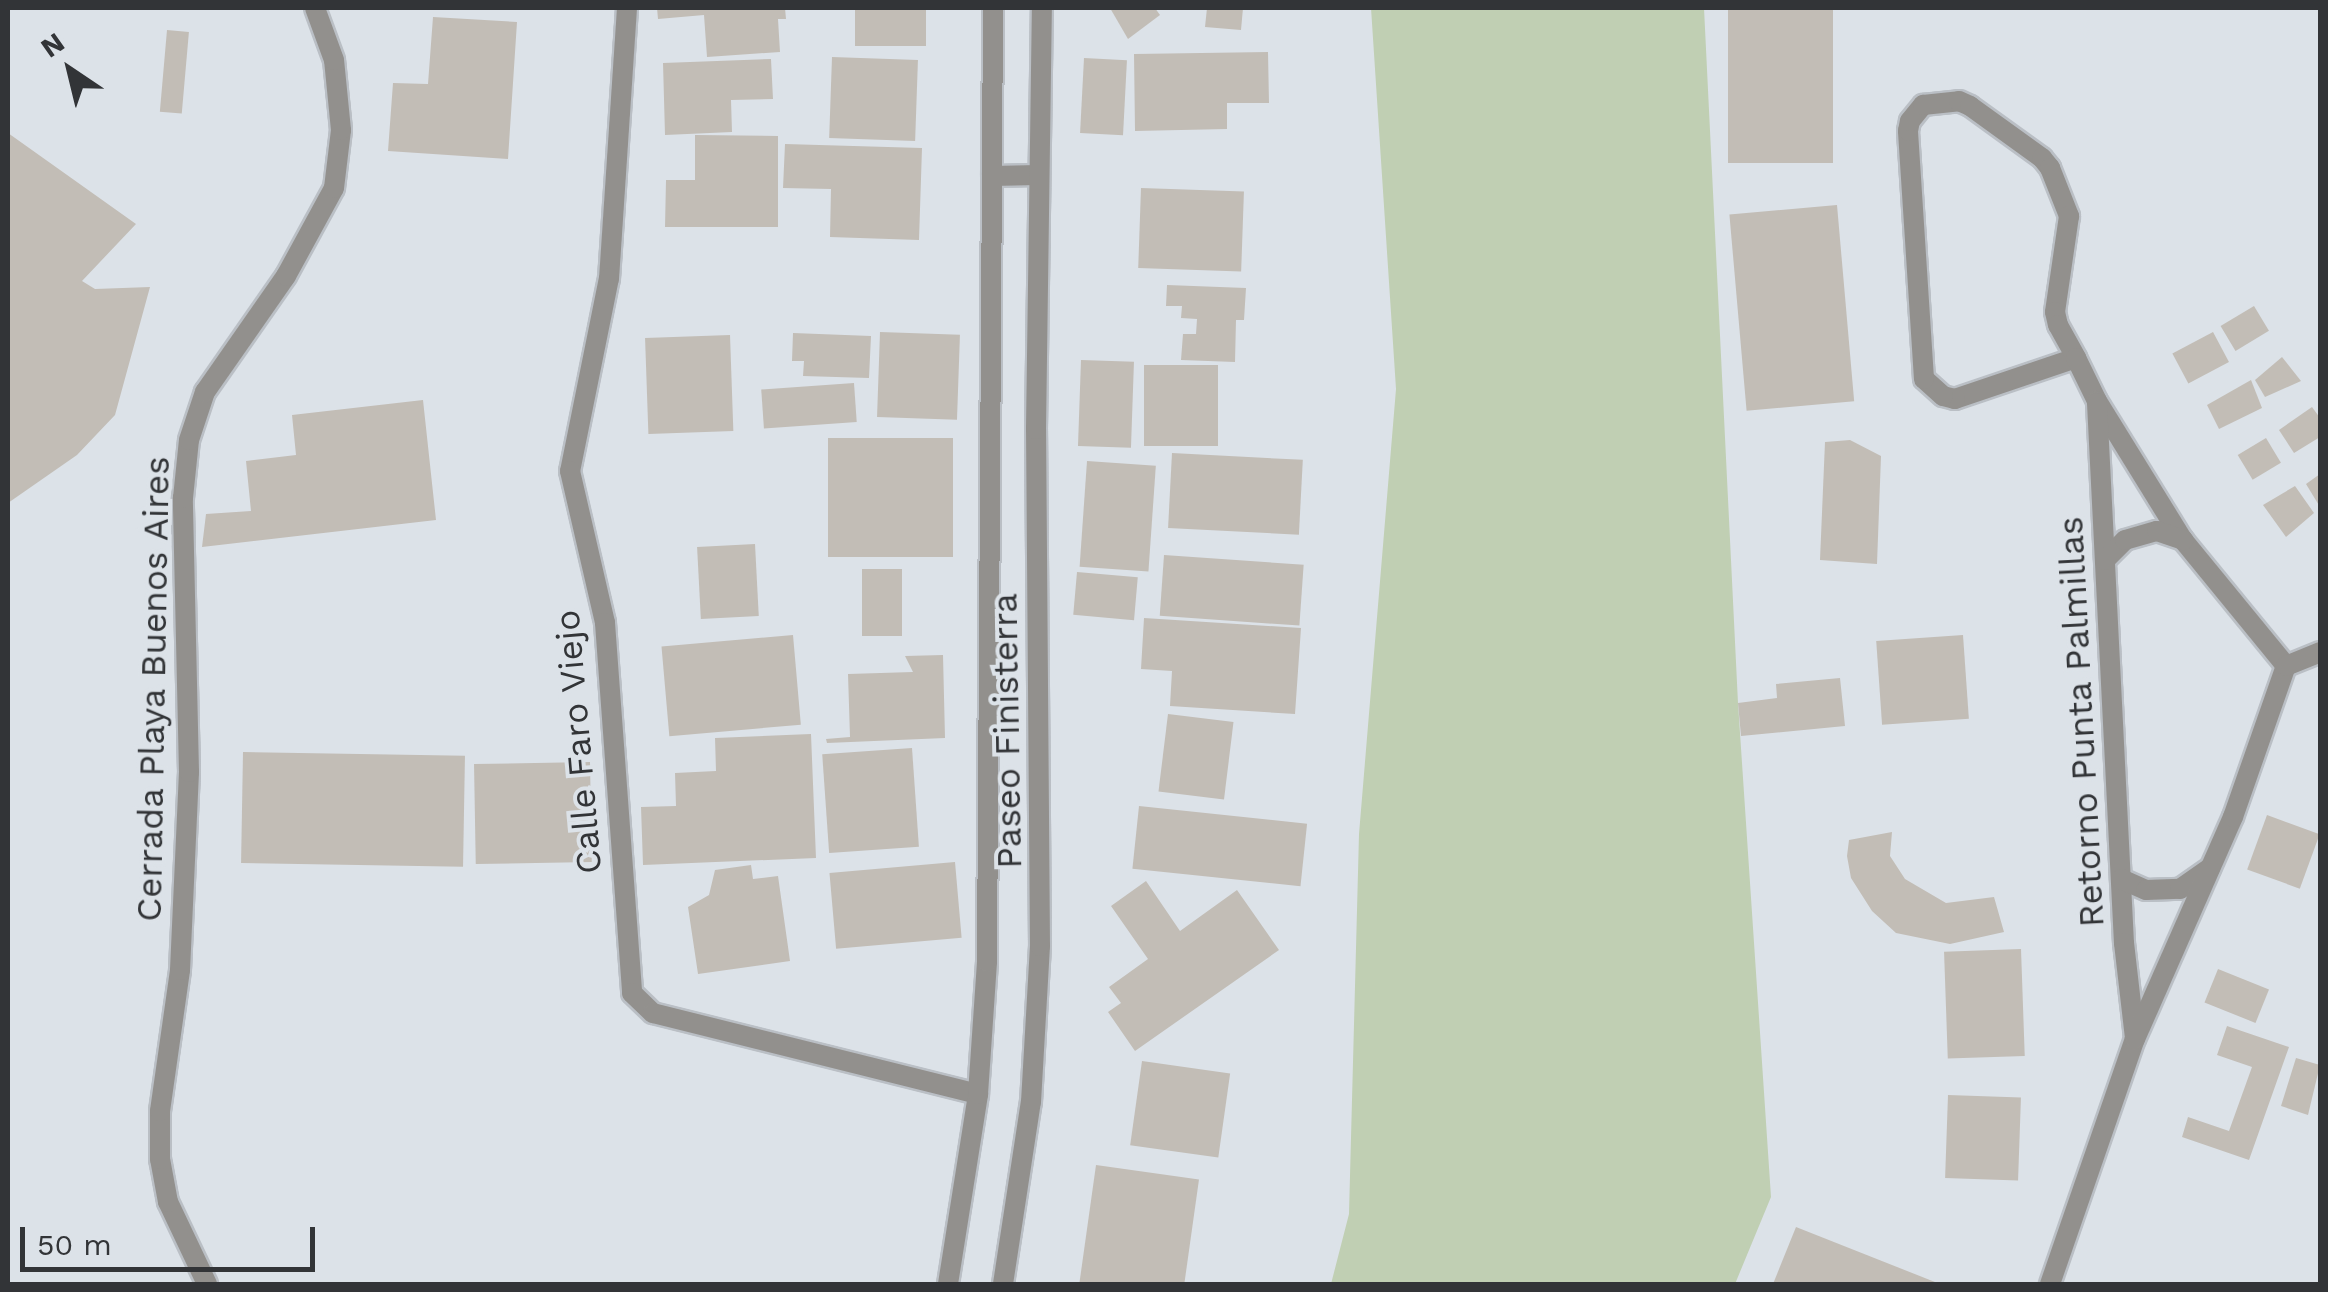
<!DOCTYPE html>
<html>
<head>
<meta charset="utf-8">
<style>
  body { margin:0 }
  #map { position:relative; width:2328px; height:1292px; overflow:hidden; background:#dce2e8; font-family:"Work Sans",sans-serif }
  div>[style] { position:absolute }
  .green>* { inset:0; background:#c0cfb3 }
  .building>* { inset:0; background:#c2bdb6; transform-origin:0 0 }
  .roads { filter:drop-shadow(2px 0 #babfc5) drop-shadow(-2px 0 #babfc5) drop-shadow(0 2px #babfc5) drop-shadow(0 -2px #babfc5) }
  .street>* { height:20px; margin:-10px; padding:0 10px; transform-origin:10px; border-radius:10px; background:#92908d }
  span { translate:-50% -50%; white-space:nowrap; text-align:center; line-height:1.15; -webkit-text-stroke:8px #dce2e8; paint-order:stroke }
  .street-label { font-size:35px; color:#323437 }
  .frame { position:absolute; inset:0; border:10px solid #323437; pointer-events:none }
  .north { position:absolute; left:20px; top:20px; width:100px; height:100px; -webkit-text-stroke:8px #dce2e8; paint-order:stroke; rotate:325deg; font-size:28px; font-weight:700; line-height:40px; text-align:center; color:#323437 }
  .north::after { content:''; display:block; margin:auto; width:35px; height:45px; background:#323437; clip-path:polygon(50% 0,100% 100%,50% 72%,0 100%) }
  .scale { position:absolute; left:20px; top:1227px; width:295px; height:45px; box-sizing:border-box; border:5px solid #323437; border-top:0; padding-left:12px; font-size:30px; line-height:35px; white-space:nowrap; color:#323437; -webkit-text-stroke:8px #dce2e8; paint-order:stroke }
</style>
</head>
<body>
<div id="map">
  <div class="green">
    <i style="clip-path:polygon(1371px 8px,1704px 8px,1738px 703px,1771px 1197px,1735px 1284px,1331px 1284px,1349px 1214px,1359px 834px,1396px 389px)"></i>
  </div>
  <div class="building">
    <i style="clip-path:polygon(657px 8px,785px 8px,786px 19px,778px 19px,780px 52px,707px 57px,704px 15px,658px 19px)"></i>
    <i style="left:855px;top:8px;width:71px;height:38px"></i>
    <i style="clip-path:polygon(1110px 8px,1155px 8px,1160px 15px,1128px 39px)"></i>
    <i style="clip-path:polygon(1207px 8px,1243px 8px,1241px 30px,1205px 27px)"></i>
    <i style="left:1728px;top:8px;width:105px;height:155px"></i>
    <i style="clip-path:polygon(433px 17px,517px 22px,508px 159px,388px 151px,393px 83px,428px 84px)"></i>
    <i style="left:167px;top:30px;width:22px;height:82px;rotate:5deg"></i>
    <i style="clip-path:polygon(1268px 52px,1269px 103px,1227px 103px,1227px 129px,1135px 131px,1134px 54px)"></i>
    <i style="left:832px;top:57px;width:86px;height:81px;rotate:2deg"></i>
    <i style="left:1084px;top:58px;width:43px;height:75px;rotate:3deg"></i>
    <i style="clip-path:polygon(771px 59px,773px 99px,731px 100px,732px 132px,665px 135px,663px 63px)"></i>
    <i style="clip-path:polygon(8px 133px,136px 224px,82px 281px,95px 289px,150px 287px,115px 415px,77px 455px,8px 503px)"></i>
    <i style="clip-path:polygon(695px 135px,778px 136px,778px 227px,665px 227px,666px 180px,695px 180px)"></i>
    <i style="clip-path:polygon(785px 144px,922px 148px,919px 240px,830px 237px,831px 189px,783px 188px)"></i>
    <i style="left:1141px;top:188px;width:103px;height:80px;rotate:2deg"></i>
    <i style="left:1837px;top:205px;width:197px;height:108px;rotate:85deg"></i>
    <i style="clip-path:polygon(1167px 285px,1246px 288px,1244px 320px,1236px 320px,1235px 362px,1181px 360px,1183px 334px,1196px 334px,1197px 319px,1181px 318px,1182px 306px,1166px 306px)"></i>
    <i style="left:2254px;top:306px;width:29px;height:39px;rotate:59deg"></i>
    <i style="left:880px;top:332px;width:80px;height:85px;rotate:2deg"></i>
    <i style="left:2213px;top:332px;width:34px;height:46px;rotate:62deg"></i>
    <i style="clip-path:polygon(793px 333px,871px 336px,869px 378px,803px 376px,804px 361px,792px 361px)"></i>
    <i style="left:730px;top:335px;width:96px;height:85px;rotate:88deg"></i>
    <i style="clip-path:polygon(2282px 357px,2301px 381px,2265px 397px,2255px 380px)"></i>
    <i style="left:1081px;top:360px;width:53px;height:86px;rotate:2deg"></i>
    <i style="left:1144px;top:365px;width:74px;height:81px"></i>
    <i style="clip-path:polygon(2251px 380px,2262px 408px,2219px 429px,2207px 405px)"></i>
    <i style="left:854px;top:383px;width:39px;height:93px;rotate:86deg"></i>
    <i style="clip-path:polygon(423px 400px,436px 520px,202px 547px,206px 514px,251px 511px,246px 461px,296px 455px,292px 415px)"></i>
    <i style="clip-path:polygon(2312px 407px,2320px 418px,2320px 437px,2294px 453px,2279px 430px)"></i>
    <i style="left:828px;top:438px;width:125px;height:119px"></i>
    <i style="left:2266px;top:438px;width:29px;height:33px;rotate:59deg"></i>
    <i style="clip-path:polygon(1850px 440px,1881px 456px,1877px 564px,1820px 560px,1825px 442px)"></i>
    <i style="left:1172px;top:453px;width:131px;height:75px;rotate:3deg"></i>
    <i style="left:1087px;top:461px;width:69px;height:106px;rotate:4deg"></i>
    <i style="clip-path:polygon(2320px 474px,2320px 507px,2306px 484px)"></i>
    <i style="clip-path:polygon(2295px 486px,2314px 513px,2286px 537px,2263px 505px)"></i>
    <i style="left:755px;top:544px;width:72px;height:58px;rotate:87deg"></i>
    <i style="left:1164px;top:555px;width:140px;height:61px;rotate:4deg"></i>
    <i style="left:862px;top:569px;width:40px;height:67px"></i>
    <i style="left:1077px;top:572px;width:61px;height:43px;rotate:5deg"></i>
    <i style="clip-path:polygon(1144px 618px,1301px 628px,1295px 714px,1170px 706px,1172px 671px,1141px 669px)"></i>
    <i style="left:793px;top:635px;width:90px;height:132px;rotate:85deg"></i>
    <i style="left:1963px;top:635px;width:84px;height:87px;rotate:86deg"></i>
    <i style="clip-path:polygon(943px 655px,945px 738px,827px 743px,826px 739px,850px 737px,848px 674px,913px 672px,905px 656px)"></i>
    <i style="clip-path:polygon(1840px 678px,1845px 726px,1741px 736px,1738px 703px,1777px 698px,1776px 684px)"></i>
    <i style="left:1168px;top:714px;width:66px;height:78px;rotate:7deg"></i>
    <i style="clip-path:polygon(811px 734px,816px 858px,643px 865px,641px 807px,676px 806px,675px 773px,716px 771px,715px 738px)"></i>
    <i style="left:912px;top:748px;width:99px;height:90px;rotate:86deg"></i>
    <i style="left:243px;top:752px;width:222px;height:111px;rotate:1deg"></i>
    <i style="left:590px;top:762px;width:100px;height:116px;rotate:89deg"></i>
    <i style="left:1139px;top:806px;width:169px;height:63px;rotate:6deg"></i>
    <i style="left:2267px;top:815px;width:56px;height:58px;rotate:20deg"></i>
    <i style="clip-path:polygon(1892px 832px,1890px 856px,1905px 879px,1946px 903px,1994px 897px,2004px 932px,1950px 944px,1896px 933px,1872px 911px,1851px 878px,1847px 856px,1849px 840px)"></i>
    <i style="left:955px;top:862px;width:76px;height:126px;rotate:85deg"></i>
    <i style="clip-path:polygon(751px 865px,753px 879px,778px 876px,790px 961px,698px 974px,688px 907px,709px 895px,715px 870px)"></i>
    <i style="clip-path:polygon(1146px 881px,1180px 931px,1237px 890px,1279px 950px,1135px 1051px,1108px 1012px,1121px 1003px,1109px 987px,1148px 959px,1111px 906px)"></i>
    <i style="left:2021px;top:949px;width:107px;height:77px;rotate:88deg"></i>
    <i style="left:2218px;top:969px;width:55px;height:36px;rotate:22deg"></i>
    <i style="clip-path:polygon(2227px 1026px,2289px 1047px,2249px 1160px,2182px 1137px,2188px 1117px,2229px 1131px,2252px 1067px,2217px 1055px)"></i>
    <i style="clip-path:polygon(2296px 1058px,2320px 1065px,2308px 1115px,2281px 1106px)"></i>
    <i style="left:1142px;top:1061px;width:89px;height:85px;rotate:8deg"></i>
    <i style="left:1948px;top:1095px;width:73px;height:83px;rotate:2deg"></i>
    <i style="left:1096px;top:1165px;width:104px;height:120px;rotate:8deg"></i>
    <i style="clip-path:polygon(1796px 1227px,1940px 1284px,1773px 1284px)"></i>
  </div>
  <div class="roads">
    <div class="street">
      <i style="left:627px;top:8px;width:271px;rotate:93.8deg"></i>
      <i style="left:609px;top:278px;width:197px;rotate:101.4deg"></i>
      <i style="left:570px;top:471px;width:156px;rotate:77deg"></i>
      <i style="left:605px;top:623px;width:371px;rotate:85.8deg"></i>
      <i style="left:632px;top:993px;width:29px;rotate:44deg"></i>
      <i style="left:653px;top:1013px;width:335px;rotate:14deg"></i>
      <i style="left:992px;top:176px;width:46px;rotate:-1.2deg"></i>
      <i style="left:2076px;top:358px;width:128px;rotate:161.3deg"></i>
      <i style="left:1955px;top:399px;width:12px;rotate:-166deg"></i>
      <i style="left:1943px;top:396px;width:25px;rotate:-138deg"></i>
      <i style="left:1924px;top:379px;width:249px;rotate:-93.7deg"></i>
      <i style="left:1908px;top:131px;width:10px;rotate:-79deg"></i>
      <i style="left:1910px;top:121px;width:21px;rotate:-51deg"></i>
      <i style="left:1923px;top:105px;width:36px;rotate:-6deg"></i>
      <i style="left:1959px;top:101px;width:12px;rotate:24deg"></i>
      <i style="left:1970px;top:106px;width:89px;rotate:35.8deg"></i>
      <i style="left:2042px;top:158px;width:13px;rotate:51deg"></i>
      <i style="left:2050px;top:168px;width:52px;rotate:68.4deg"></i>
      <i style="left:2069px;top:216px;width:97px;rotate:98.3deg"></i>
      <i style="left:2055px;top:312px;width:13px;rotate:77deg"></i>
      <i style="left:2058px;top:325px;width:38px;rotate:61deg"></i>
      <i style="left:2076px;top:358px;width:48px;rotate:64deg"></i>
      <i style="left:2097px;top:401px;width:163px;rotate:58.3deg"></i>
      <i style="left:2183px;top:540px;width:163px;rotate:50.7deg"></i>
      <i style="left:2097px;top:403px;width:541px;rotate:87.14deg"></i>
      <i style="left:2124px;top:943px;width:96px;rotate:83.4deg"></i>
      <i style="left:2105px;top:560px;width:28px;rotate:-45deg"></i>
      <i style="left:2125px;top:540px;width:33px;rotate:-16deg"></i>
      <i style="left:2157px;top:531px;width:28px;rotate:19deg"></i>
      <i style="left:2121px;top:879px;width:27px;rotate:24deg"></i>
      <i style="left:2146px;top:890px;width:34px;rotate:-2deg"></i>
      <i style="left:2180px;top:889px;width:37px;rotate:-35deg"></i>
      <i style="left:207px;top:1284px;width:91px;rotate:-115.4deg"></i>
      <i style="left:168px;top:1202px;width:44px;rotate:-100.5deg"></i>
      <i style="left:160px;top:1159px;width:48px;rotate:-90deg"></i>
      <i style="left:160px;top:1111px;width:142px;rotate:-81.9deg"></i>
      <i style="left:180px;top:970px;width:198px;rotate:-87.4deg"></i>
      <i style="left:189px;top:772px;width:274px;rotate:-91.3deg"></i>
      <i style="left:183px;top:498px;width:58px;rotate:-84.1deg"></i>
      <i style="left:189px;top:440px;width:51px;rotate:-71.6deg"></i>
      <i style="left:205px;top:392px;width:141px;rotate:-55.1deg"></i>
      <i style="left:286px;top:276px;width:100px;rotate:-61.4deg"></i>
      <i style="left:334px;top:188px;width:58px;rotate:-83.1deg"></i>
      <i style="left:341px;top:130px;width:70px;rotate:-95.7deg"></i>
      <i style="left:334px;top:60px;width:55px;rotate:-110.1deg"></i>
      <i style="left:948px;top:1284px;width:192px;rotate:-81deg"></i>
      <i style="left:978px;top:1094px;width:132px;rotate:-86.1deg"></i>
      <i style="left:987px;top:962px;width:954px;rotate:-89.64deg"></i>
      <i style="left:1003px;top:1284px;width:184px;rotate:-81.3deg"></i>
      <i style="left:1031px;top:1102px;width:156px;rotate:-86.7deg"></i>
      <i style="left:1040px;top:946px;width:517px;rotate:-90.44deg"></i>
      <i style="left:1036px;top:429px;width:421px;rotate:-89.2deg"></i>
      <i style="left:2050px;top:1284px;width:259px;rotate:-70.9deg"></i>
      <i style="left:2135px;top:1039px;width:243px;rotate:-66.2deg"></i>
      <i style="left:2233px;top:817px;width:160px;rotate:-70.7deg"></i>
      <i style="left:2286px;top:666px;width:37px;rotate:-22deg"></i>
    </div>
  </div>
  <div class="street-label">
    <span style="left:153px;top:689px;rotate:-89deg">Cerrada Playa Buenos Aires</span>
    <span style="left:2081px;top:722px;rotate:-93deg">Retorno Punta Palmillas</span>
    <span style="left:1007px;top:731px;rotate:-91deg">Paseo Finisterra</span>
    <span style="left:578px;top:742px;rotate:-95deg">Calle Faro Viejo</span>
  </div>
  <div class="frame"></div>
  <div class="north">N</div>
  <div class="scale">50 m</div>
</div>
</body>
</html>
